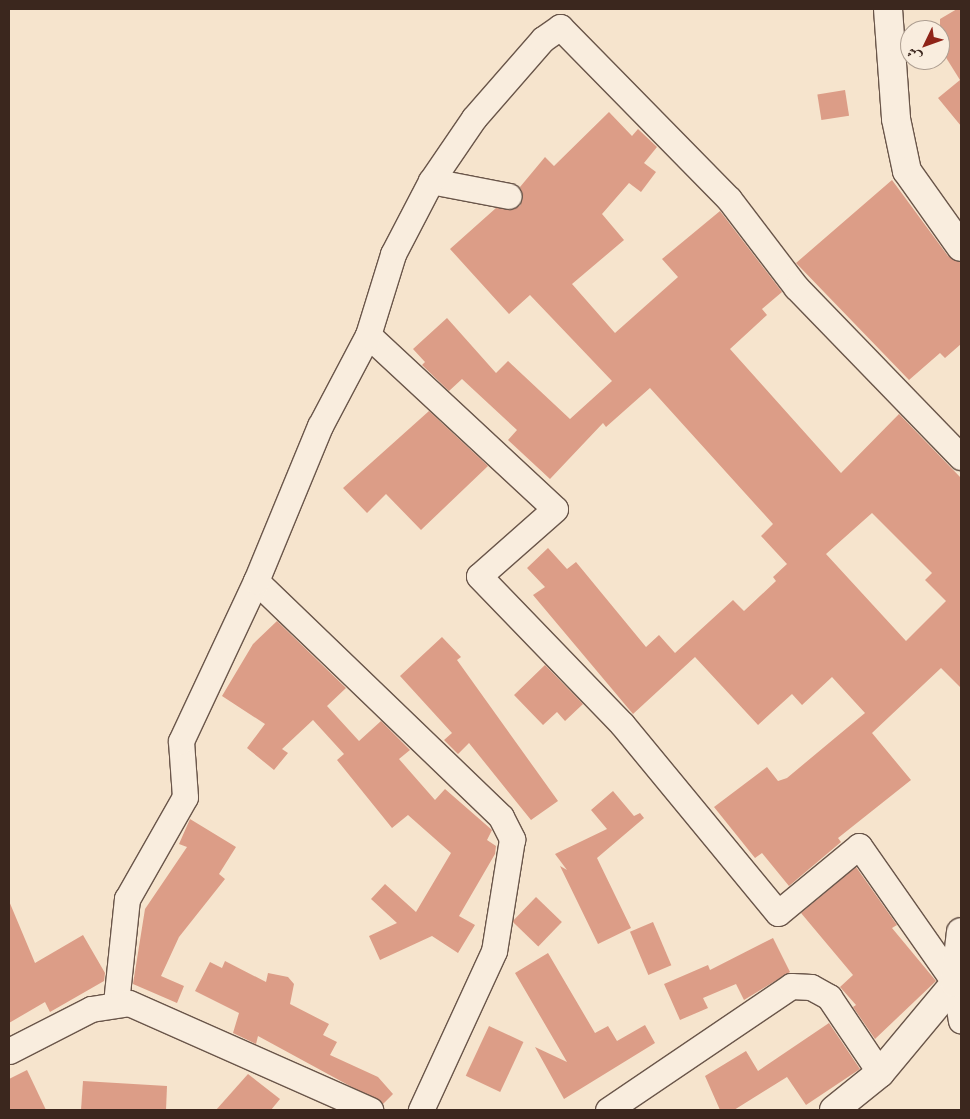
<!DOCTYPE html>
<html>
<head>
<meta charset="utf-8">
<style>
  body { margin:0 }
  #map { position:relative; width:970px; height:1119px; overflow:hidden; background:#f6e4cd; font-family:"Old Standard TT",Amiri,serif }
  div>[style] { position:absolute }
  .building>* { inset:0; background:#dc9d87; transform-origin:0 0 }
  .roads { filter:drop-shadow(1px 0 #6a564a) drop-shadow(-1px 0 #6a564a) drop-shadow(0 1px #6a564a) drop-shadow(0 -1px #6a564a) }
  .street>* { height:25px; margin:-12.5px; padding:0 12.5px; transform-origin:12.5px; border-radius:12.5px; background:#f9edde }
  .secondary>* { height:28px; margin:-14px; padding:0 14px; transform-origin:14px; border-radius:14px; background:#f9edde }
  span { translate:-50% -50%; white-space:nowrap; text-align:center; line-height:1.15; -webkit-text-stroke:4px #f9edde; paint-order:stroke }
  .frame { position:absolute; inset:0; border:10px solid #3b271e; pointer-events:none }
  .north { position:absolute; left:900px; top:20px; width:50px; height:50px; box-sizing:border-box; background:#f9edde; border:1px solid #ad9e91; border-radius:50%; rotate:228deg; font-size:14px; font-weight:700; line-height:20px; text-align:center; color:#3b271e }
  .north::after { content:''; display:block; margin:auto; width:18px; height:22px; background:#8f2418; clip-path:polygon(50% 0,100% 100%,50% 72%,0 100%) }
</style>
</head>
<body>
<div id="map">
  <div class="building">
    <i style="clip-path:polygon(957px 9px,961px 9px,961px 126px,938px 98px,960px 80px,940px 48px,940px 19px)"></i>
    <i style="left:845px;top:90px;width:26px;height:28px;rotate:81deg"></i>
    <i style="clip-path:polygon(evenodd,609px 112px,632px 136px,638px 129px,657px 147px,644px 163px,656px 172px,641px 192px,629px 183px,602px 214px,624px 240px,572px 284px,615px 333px,678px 277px,662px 259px,720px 211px,782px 292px,762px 309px,767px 315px,730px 349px,841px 473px,899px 414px,961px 478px,961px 688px,941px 668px,872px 733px,911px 780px,838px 838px,841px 842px,789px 886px,762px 853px,755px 858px,714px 807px,767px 767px,778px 781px,787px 778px,865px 713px,832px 677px,802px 705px,792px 694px,758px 725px,695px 657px,633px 714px,533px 595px,545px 587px,527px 568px,548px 548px,567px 569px,576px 562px,646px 647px,659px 635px,675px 653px,733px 600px,744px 611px,776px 581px,773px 577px,787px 564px,761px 536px,773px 524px,650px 388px,606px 427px,603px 423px,550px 479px,508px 440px,517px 430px,462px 379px,449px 391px,422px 365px,425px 362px,413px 349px,447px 318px,496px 373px,508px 361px,570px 419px,612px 381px,530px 295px,509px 314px,450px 249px,496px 208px,520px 206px,523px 198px,520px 187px,545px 157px,554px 166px,609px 112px,872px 513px,932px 573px,925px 580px,946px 601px,906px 641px,826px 554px,872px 513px)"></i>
    <i style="clip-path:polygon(892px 180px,948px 256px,961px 262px,961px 344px,945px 358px,940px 353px,909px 380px,796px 263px)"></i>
    <i style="clip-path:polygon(429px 411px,488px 466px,421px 530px,386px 494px,367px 513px,343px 488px)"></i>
    <i style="clip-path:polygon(277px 621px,346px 688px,327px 706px,359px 741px,381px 721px,410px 750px,399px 759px,435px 800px,445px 789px,492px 830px,487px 840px,496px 846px,495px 854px,459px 916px,475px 925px,458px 953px,432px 936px,380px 960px,369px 936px,397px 923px,371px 899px,385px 884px,416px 912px,451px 853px,408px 815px,392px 828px,337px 760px,344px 754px,313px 720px,282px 749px,288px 753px,274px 770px,247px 748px,265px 724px,222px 696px,253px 644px)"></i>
    <i style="clip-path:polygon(442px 637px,461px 657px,457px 660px,558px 801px,531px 820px,469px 743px,458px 754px,444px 740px,452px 733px,400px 676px)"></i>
    <i style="clip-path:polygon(545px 665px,583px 704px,565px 721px,557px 712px,543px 725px,514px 695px)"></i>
    <i style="clip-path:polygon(613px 791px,634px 816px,640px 813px,644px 818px,597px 858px,631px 928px,598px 944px,560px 866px,567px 870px,555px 854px,607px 829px,591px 810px)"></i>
    <i style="clip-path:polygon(190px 819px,236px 847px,219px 874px,225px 879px,179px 937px,161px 976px,184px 986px,177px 1003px,133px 984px,145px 909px,187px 847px,179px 844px)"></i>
    <i style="clip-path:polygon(856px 867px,897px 925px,892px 928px,936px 981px,875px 1039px,853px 1007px,856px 1005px,840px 987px,853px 975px,801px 913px)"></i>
    <i style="left:536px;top:897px;width:36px;height:34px;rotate:44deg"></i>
    <i style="clip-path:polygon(9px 901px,35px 963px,83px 935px,105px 973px,104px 981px,50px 1012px,45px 1002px,9px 1023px)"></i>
    <i style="left:653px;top:922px;width:47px;height:25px;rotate:67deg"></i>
    <i style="clip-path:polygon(773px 938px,790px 972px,744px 1000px,736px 984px,703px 998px,708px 1008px,680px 1020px,664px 984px,708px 965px,710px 970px)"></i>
    <i style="clip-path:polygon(548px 953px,595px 1033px,608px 1026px,617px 1041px,645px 1025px,655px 1043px,564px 1099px,535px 1047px,567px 1062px,515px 973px)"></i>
    <i style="clip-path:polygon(225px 961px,266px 982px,268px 973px,288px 977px,294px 984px,290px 1004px,329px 1024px,323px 1035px,337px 1042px,330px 1055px,378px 1077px,393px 1094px,383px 1104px,258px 1036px,256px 1044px,233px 1033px,239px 1013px,195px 991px,210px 962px,222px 968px)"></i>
    <i style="clip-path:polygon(829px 1023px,860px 1069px,806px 1105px,787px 1077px,734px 1110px,720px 1110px,705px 1076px,746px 1051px,758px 1071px)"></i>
    <i style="left:489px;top:1026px;width:38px;height:55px;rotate:25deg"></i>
    <i style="clip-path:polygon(27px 1070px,46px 1110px,9px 1110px,9px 1079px)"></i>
    <i style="clip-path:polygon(248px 1074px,280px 1099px,271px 1110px,216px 1110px)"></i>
    <i style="clip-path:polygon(83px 1081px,167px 1086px,166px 1110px,81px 1110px)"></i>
  </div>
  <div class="roads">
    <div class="street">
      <i style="left:431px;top:181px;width:79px;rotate:10.9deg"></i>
      <i style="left:368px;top:335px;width:255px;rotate:42.9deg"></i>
      <i style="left:555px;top:509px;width:101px;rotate:138.6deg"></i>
      <i style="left:479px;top:576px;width:206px;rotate:46deg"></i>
      <i style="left:622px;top:724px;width:245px;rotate:50.5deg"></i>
      <i style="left:778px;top:913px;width:105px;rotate:-39.6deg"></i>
      <i style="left:859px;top:846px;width:167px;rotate:55deg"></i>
      <i style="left:955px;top:983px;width:38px;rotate:81deg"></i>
      <i style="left:256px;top:581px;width:340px;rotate:43.9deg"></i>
      <i style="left:501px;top:817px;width:25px;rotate:63deg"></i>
      <i style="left:512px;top:839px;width:113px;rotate:99.1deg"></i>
      <i style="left:494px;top:951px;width:175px;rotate:114.7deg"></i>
      <i style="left:116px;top:1003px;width:105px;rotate:-84deg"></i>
      <i style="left:127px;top:899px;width:117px;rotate:-60.4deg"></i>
      <i style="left:185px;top:797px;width:56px;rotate:-94.1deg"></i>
      <i style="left:181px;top:741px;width:177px;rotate:-64.9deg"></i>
      <i style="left:256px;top:581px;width:168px;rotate:-67.6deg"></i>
      <i style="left:320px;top:426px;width:103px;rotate:-62.2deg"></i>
      <i style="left:368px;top:335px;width:85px;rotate:-72.8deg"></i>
      <i style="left:393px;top:254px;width:82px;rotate:-62.5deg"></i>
      <i style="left:431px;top:181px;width:76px;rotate:-55.7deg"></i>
      <i style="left:474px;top:118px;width:105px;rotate:-48.9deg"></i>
      <i style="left:543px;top:39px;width:21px;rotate:-35deg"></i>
      <i style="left:560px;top:27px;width:241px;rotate:45.5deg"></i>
      <i style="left:729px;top:199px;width:111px;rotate:52.7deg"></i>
      <i style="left:796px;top:287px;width:237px;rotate:45.9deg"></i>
      <i style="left:9px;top:1051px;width:92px;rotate:-27.1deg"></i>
      <i style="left:91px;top:1009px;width:38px;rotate:-9deg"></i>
      <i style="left:129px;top:1003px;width:264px;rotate:23.9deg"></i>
      <i style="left:608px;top:1110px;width:221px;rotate:-34.1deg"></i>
      <i style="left:791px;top:986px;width:20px;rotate:3deg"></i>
      <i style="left:811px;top:987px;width:21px;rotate:29deg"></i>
      <i style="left:829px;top:997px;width:92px;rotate:56.1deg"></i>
    </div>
    <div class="secondary">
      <i style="left:888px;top:9px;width:110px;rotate:85.8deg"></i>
      <i style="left:896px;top:119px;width:53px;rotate:78.1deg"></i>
      <i style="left:907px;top:171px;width:93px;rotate:54.6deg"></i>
      <i style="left:834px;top:1110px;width:59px;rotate:-38.8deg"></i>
      <i style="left:880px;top:1073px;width:117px;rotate:-50.2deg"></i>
      <i style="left:955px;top:983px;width:51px;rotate:-83.3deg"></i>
    </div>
  </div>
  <div class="frame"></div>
  <div class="north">ش</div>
</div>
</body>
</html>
